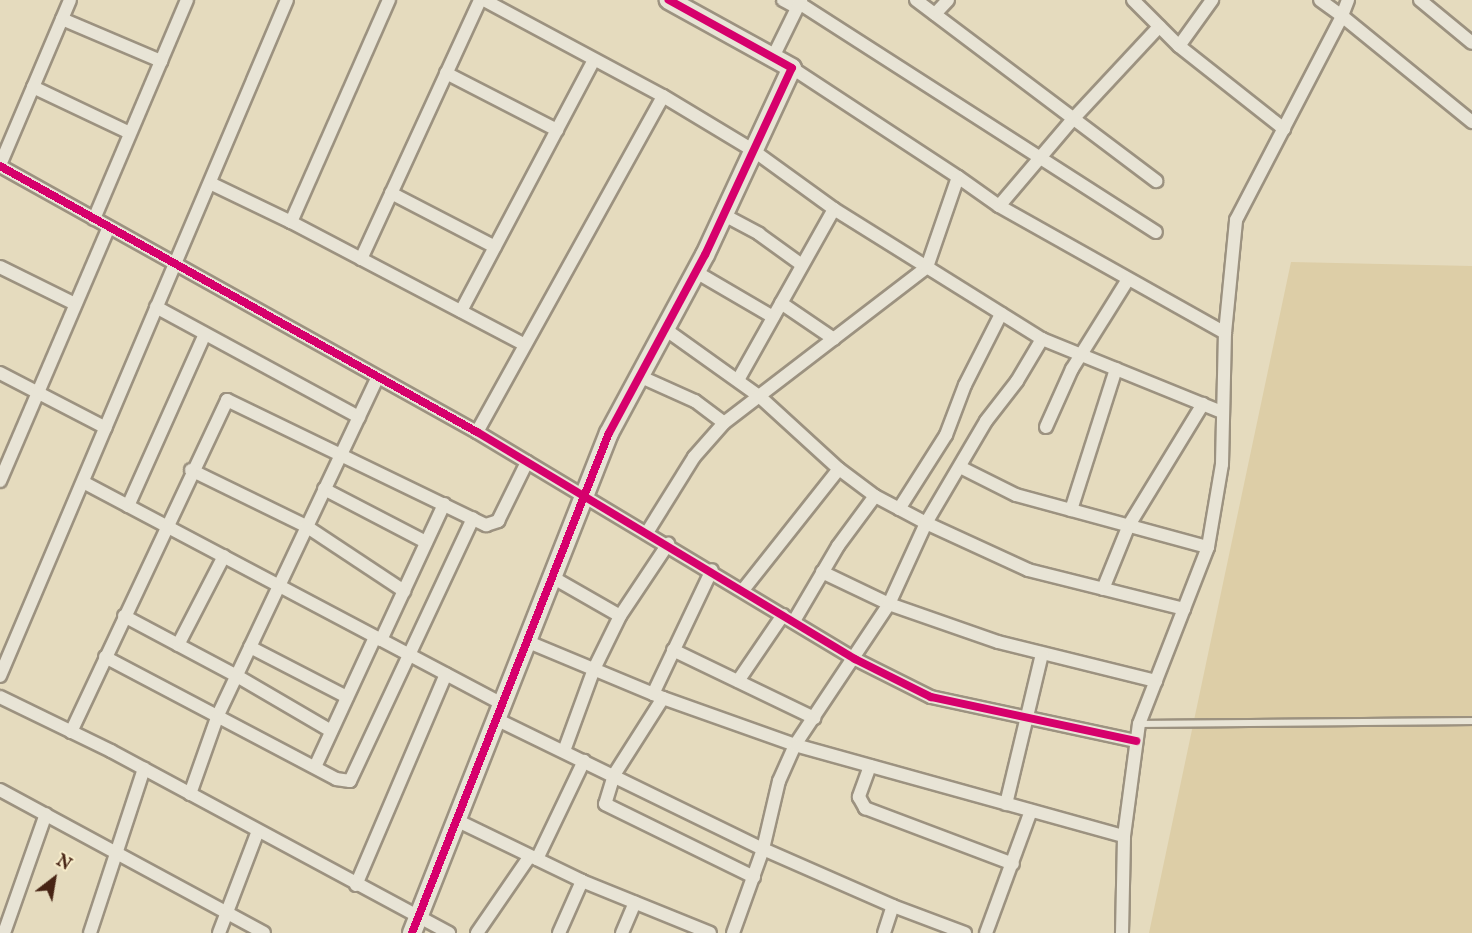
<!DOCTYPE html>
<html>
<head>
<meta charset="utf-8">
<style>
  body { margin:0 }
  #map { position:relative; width:1472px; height:933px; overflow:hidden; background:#e5dbbe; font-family:"IM FELL English",serif }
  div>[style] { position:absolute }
  .green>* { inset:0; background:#ddcea7 }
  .roads { filter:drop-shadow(2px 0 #9c9280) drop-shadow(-2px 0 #9c9280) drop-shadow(0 2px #9c9280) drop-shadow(0 -2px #9c9280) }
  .lane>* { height:6px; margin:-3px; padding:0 3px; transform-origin:3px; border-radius:3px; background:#e8e4d6 }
  .street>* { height:12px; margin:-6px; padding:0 6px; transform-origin:6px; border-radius:6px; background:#e8e4d6 }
  .secondary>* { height:18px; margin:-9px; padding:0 9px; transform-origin:9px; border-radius:9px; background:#e8e4d6 }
  .cycleway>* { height:8px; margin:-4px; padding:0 4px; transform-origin:4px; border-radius:4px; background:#d6006c }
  span { translate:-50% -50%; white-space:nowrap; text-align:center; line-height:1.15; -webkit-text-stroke:4.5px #f8edcb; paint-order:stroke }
  .north { position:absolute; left:24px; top:849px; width:60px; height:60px; -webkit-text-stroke:4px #f8edcb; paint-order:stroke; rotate:31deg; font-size:16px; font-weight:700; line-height:24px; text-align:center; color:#472414 }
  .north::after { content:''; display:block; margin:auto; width:21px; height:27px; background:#472414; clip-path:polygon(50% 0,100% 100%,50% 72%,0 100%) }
</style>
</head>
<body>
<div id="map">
  <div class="green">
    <i style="clip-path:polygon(1291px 262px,1472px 266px,1472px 933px,1149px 933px)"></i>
  </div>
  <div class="roads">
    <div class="lane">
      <i style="left:1140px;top:724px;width:332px;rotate:-0.5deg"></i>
    </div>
    <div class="street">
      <i style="left:484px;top:0;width:203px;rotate:28.2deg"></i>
      <i style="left:663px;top:96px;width:106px;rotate:31.1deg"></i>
      <i style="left:754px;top:151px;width:99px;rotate:35.9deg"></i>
      <i style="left:834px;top:209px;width:245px;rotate:32deg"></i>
      <i style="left:1042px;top:339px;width:194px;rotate:22.1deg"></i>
      <i style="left:783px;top:0;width:15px;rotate:28deg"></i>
      <i style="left:916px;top:0;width:301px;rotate:37deg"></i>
      <i style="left:1133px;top:0;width:65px;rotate:45deg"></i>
      <i style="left:1179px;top:46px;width:134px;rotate:38.3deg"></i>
      <i style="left:1348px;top:0;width:17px;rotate:111deg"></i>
      <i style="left:1342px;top:16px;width:168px;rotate:39.2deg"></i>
      <i style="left:1420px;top:0;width:67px;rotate:39.6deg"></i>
      <i style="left:799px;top:3px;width:424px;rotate:32.7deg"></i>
      <i style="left:935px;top:14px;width:19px;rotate:-47deg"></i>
      <i style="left:62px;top:19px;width:108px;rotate:23deg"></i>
      <i style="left:1179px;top:46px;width:57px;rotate:-54.3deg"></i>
      <i style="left:773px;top:57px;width:64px;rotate:-63.8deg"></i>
      <i style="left:792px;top:68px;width:199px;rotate:33.3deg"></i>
      <i style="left:446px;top:73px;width:125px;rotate:27.2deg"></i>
      <i style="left:33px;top:87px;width:107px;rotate:25.4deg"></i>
      <i style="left:0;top:165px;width:179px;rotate:-67deg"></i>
      <i style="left:0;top:166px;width:546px;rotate:29.15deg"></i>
      <i style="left:477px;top:432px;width:441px;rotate:31deg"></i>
      <i style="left:855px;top:659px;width:85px;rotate:26.6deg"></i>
      <i style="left:931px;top:697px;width:210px;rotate:12.1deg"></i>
      <i style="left:210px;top:183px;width:90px;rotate:25.7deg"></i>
      <i style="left:291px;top:222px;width:243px;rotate:-66.2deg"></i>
      <i style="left:391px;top:193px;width:117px;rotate:27.4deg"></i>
      <i style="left:999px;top:206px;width:259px;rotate:29.3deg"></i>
      <i style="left:724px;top:215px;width:40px;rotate:28deg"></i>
      <i style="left:759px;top:234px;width:53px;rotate:35.8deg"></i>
      <i style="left:94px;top:219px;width:238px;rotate:-67deg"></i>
      <i style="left:291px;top:222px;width:264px;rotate:27.7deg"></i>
      <i style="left:361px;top:259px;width:285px;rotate:-65.3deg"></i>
      <i style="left:0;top:267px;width:84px;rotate:26.3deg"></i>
      <i style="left:696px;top:272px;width:89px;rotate:30.3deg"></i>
      <i style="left:781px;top:303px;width:64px;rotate:34.2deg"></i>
      <i style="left:156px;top:307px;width:231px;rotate:28.5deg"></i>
      <i style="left:461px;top:311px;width:284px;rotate:-62.1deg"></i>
      <i style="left:665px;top:329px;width:115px;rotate:35.5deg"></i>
      <i style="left:759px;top:396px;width:212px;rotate:-37.5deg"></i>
      <i style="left:927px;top:267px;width:95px;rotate:-71deg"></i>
      <i style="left:958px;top:177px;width:50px;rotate:35.3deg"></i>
      <i style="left:999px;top:206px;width:116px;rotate:-49.6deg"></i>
      <i style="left:1074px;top:118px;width:125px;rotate:-47deg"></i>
      <i style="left:0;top:373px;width:119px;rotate:27.4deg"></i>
      <i style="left:639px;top:376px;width:61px;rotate:24.1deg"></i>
      <i style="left:695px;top:401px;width:36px;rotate:37deg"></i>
      <i style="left:738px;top:380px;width:196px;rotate:-60.7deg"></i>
      <i style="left:1046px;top:427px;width:64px;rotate:-65.9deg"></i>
      <i style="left:1072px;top:369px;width:104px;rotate:-58deg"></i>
      <i style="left:477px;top:432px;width:384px;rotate:-61deg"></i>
      <i style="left:962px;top:468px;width:60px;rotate:26.6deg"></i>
      <i style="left:1016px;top:495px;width:199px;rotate:15.2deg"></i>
      <i style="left:191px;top:470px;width:128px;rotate:26deg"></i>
      <i style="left:306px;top:526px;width:118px;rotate:33.6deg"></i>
      <i style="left:0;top:481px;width:276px;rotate:-66.8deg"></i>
      <i style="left:83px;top:482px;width:474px;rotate:27.9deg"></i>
      <i style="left:324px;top:489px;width:115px;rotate:27.5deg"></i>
      <i style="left:128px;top:506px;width:188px;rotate:-65.9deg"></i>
      <i style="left:899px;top:509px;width:88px;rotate:-57.6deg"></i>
      <i style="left:946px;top:435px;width:53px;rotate:-69.2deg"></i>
      <i style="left:965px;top:385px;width:80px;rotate:-63.1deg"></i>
      <i style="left:1071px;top:510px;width:148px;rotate:-72.3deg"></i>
      <i style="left:648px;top:531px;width:87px;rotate:-58.1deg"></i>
      <i style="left:694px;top:457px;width:45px;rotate:-48.6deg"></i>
      <i style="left:724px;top:423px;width:44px;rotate:-37.6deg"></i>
      <i style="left:759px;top:396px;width:108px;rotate:42.4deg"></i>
      <i style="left:839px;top:469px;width:45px;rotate:36.9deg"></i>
      <i style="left:875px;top:496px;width:58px;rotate:27.9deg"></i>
      <i style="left:926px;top:523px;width:112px;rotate:24.7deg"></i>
      <i style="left:1028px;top:570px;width:161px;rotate:14deg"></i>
      <i style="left:822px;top:572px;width:74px;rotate:25.5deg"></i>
      <i style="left:889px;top:604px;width:115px;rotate:19.2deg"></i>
      <i style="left:998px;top:642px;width:163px;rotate:13.9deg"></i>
      <i style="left:552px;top:577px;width:78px;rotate:29.8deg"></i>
      <i style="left:1103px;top:589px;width:69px;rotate:-67.9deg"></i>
      <i style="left:1129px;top:525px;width:142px;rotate:-58.6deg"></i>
      <i style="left:743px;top:590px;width:154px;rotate:-51.6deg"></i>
      <i style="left:124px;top:616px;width:128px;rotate:28deg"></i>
      <i style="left:237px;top:676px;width:109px;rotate:30.3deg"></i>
      <i style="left:794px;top:621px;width:87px;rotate:-59.6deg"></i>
      <i style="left:838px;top:546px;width:62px;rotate:-53.5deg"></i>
      <i style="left:381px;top:640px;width:150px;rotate:-65.1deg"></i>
      <i style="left:526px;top:641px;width:148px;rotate:22.6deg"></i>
      <i style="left:663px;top:698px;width:140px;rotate:19.6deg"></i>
      <i style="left:795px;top:745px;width:169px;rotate:-56.3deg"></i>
      <i style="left:889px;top:604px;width:89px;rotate:-65.4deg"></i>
      <i style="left:926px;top:523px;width:118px;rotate:-59.5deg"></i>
      <i style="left:986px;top:421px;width:51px;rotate:-52.2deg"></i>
      <i style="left:1017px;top:381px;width:49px;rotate:-59.2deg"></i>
      <i style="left:178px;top:645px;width:100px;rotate:-62.7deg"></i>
      <i style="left:250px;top:647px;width:109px;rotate:27.3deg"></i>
      <i style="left:673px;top:650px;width:157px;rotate:25.7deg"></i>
      <i style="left:105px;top:657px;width:261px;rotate:27.8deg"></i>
      <i style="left:336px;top:779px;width:14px;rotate:8deg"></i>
      <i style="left:350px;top:781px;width:290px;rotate:-64.9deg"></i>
      <i style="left:0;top:676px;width:734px;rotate:-67deg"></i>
      <i style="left:738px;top:681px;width:80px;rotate:-55.7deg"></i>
      <i style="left:653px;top:694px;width:137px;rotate:-64.6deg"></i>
      <i style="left:0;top:697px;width:123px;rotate:25.9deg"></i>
      <i style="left:111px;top:751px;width:384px;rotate:28.3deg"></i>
      <i style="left:663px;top:698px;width:91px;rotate:122.5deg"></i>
      <i style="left:614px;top:775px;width:30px;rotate:107deg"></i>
      <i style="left:605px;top:804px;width:166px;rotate:26.1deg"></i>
      <i style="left:496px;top:719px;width:297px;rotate:26deg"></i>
      <i style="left:763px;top:849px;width:142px;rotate:23.7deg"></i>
      <i style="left:893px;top:906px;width:77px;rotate:20.6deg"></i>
      <i style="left:71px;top:732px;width:367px;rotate:-64.8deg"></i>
      <i style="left:227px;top:400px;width:288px;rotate:25.8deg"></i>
      <i style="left:486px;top:525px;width:13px;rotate:-18deg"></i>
      <i style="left:498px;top:521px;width:66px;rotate:-63.8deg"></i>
      <i style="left:564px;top:751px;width:87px;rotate:-69.9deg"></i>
      <i style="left:594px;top:669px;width:59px;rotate:-63.9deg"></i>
      <i style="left:620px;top:616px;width:87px;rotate:-56.3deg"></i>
      <i style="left:870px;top:766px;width:33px;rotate:110deg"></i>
      <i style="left:859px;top:797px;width:13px;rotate:61deg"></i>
      <i style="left:865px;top:808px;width:158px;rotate:20.7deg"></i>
      <i style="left:315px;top:767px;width:143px;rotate:-65.2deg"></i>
      <i style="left:0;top:790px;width:300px;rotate:28.4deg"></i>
      <i style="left:190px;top:794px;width:84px;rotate:-70.5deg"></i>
      <i style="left:218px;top:715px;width:373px;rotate:-64.7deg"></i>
      <i style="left:1006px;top:804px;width:154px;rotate:-76.5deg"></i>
      <i style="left:456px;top:820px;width:140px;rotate:25.8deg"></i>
      <i style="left:582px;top:881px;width:138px;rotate:22.1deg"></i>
      <i style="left:537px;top:859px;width:109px;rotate:-64.4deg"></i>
      <i style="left:356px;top:885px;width:229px;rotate:-66.9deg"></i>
      <i style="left:4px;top:933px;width:126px;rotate:-70.6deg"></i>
      <i style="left:90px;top:933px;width:173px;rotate:-71.8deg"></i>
      <i style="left:219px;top:933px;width:109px;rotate:-69.1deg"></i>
      <i style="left:477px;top:933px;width:93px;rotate:-55.5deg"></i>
      <i style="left:559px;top:933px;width:57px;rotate:-66.1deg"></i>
      <i style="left:622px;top:933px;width:33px;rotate:-67deg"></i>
      <i style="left:733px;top:933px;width:89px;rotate:-70.3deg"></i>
      <i style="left:763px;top:849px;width:70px;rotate:-76.8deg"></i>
      <i style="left:779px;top:781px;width:39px;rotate:-66deg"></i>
      <i style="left:795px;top:745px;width:341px;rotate:15.5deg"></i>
      <i style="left:884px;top:933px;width:28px;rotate:-72deg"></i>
      <i style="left:986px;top:933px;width:130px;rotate:-69.8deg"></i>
      <i style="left:1122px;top:933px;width:97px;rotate:-88.8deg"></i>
      <i style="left:1124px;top:836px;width:113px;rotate:-82.4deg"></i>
      <i style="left:1139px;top:724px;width:190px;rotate:-68.7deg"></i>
      <i style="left:1208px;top:547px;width:84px;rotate:-80.4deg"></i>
      <i style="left:1222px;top:464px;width:131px;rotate:-88.7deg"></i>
      <i style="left:1225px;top:333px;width:114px;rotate:-84.4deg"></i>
      <i style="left:1236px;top:220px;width:230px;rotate:-62.5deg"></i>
      <i style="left:1342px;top:16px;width:27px;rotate:-144deg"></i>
    </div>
    <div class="secondary">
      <i style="left:412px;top:933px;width:537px;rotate:-68.5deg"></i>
      <i style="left:609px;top:433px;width:202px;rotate:-61.7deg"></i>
      <i style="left:705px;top:255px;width:206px;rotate:-65.1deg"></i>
      <i style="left:792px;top:68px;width:141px;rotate:-151.1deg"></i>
    </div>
  </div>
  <div class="cycleway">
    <i style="left:0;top:166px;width:546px;rotate:29.15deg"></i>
    <i style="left:477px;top:432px;width:441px;rotate:31deg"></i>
    <i style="left:855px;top:659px;width:85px;rotate:26.6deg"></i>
    <i style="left:931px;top:697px;width:210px;rotate:12.1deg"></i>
    <i style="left:412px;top:933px;width:537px;rotate:-68.5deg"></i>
    <i style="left:609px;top:433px;width:202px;rotate:-61.7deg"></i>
    <i style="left:705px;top:255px;width:206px;rotate:-65.1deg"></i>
    <i style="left:792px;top:68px;width:141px;rotate:-151.1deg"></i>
  </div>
  <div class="north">N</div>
</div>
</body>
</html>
